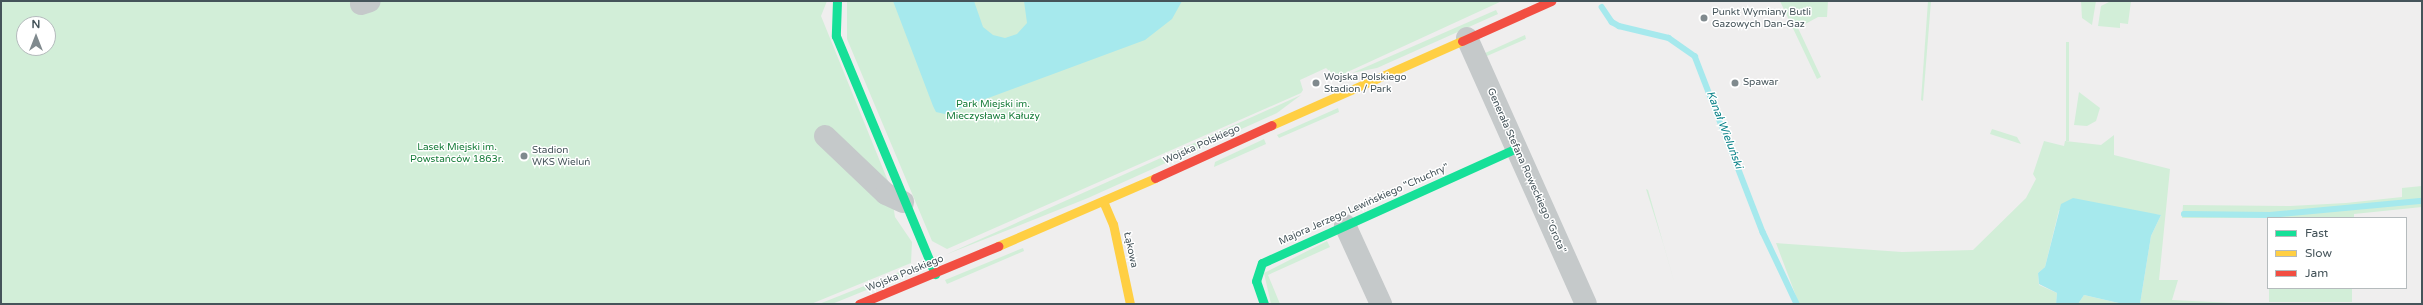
<!DOCTYPE html>
<html>
<head>
<meta charset="utf-8">
<style>
  body { margin:0 }
  #map { position:relative; width:2423px; height:305px; overflow:hidden; background:#efeeee; font-family:"Varela Round",sans-serif }
  div>[style] { position:absolute }
  .green>* { inset:0; background:#d2eed8; transform-origin:0 0 }
  .water>* { inset:0; background:#a6e9ed }
  .stream>* { height:5.5px; margin:-2.75px; padding:0 2.75px; transform-origin:2.75px; border-radius:2.75px; background:#a6e9ed }
  .street>* { height:22px; margin:-11px; padding:0 11px; transform-origin:11px; border-radius:11px; background:#c5c9ca }
  .fast>* { height:9px; margin:-4.5px; padding:0 4.5px; transform-origin:4.5px; border-radius:4.5px; background:#16e098 }
  .slow>* { height:9px; margin:-4.5px; padding:0 4.5px; transform-origin:4.5px; border-radius:4.5px; background:#ffcf43 }
  .jam>* { height:9px; margin:-4.5px; padding:0 4.5px; transform-origin:4.5px; border-radius:4.5px; background:#f24e42 }
  .dots>* { width:11px; height:11px; translate:-50% -50%; box-sizing:border-box; border:2px solid #fff; border-radius:50% }
  span { translate:-50% -50%; white-space:nowrap; text-align:center; line-height:1.15; -webkit-text-stroke:3px #fff; paint-order:stroke }
  .poi-label { font-size:10px; color:#45545a }
  .left { translate:0 -50%; text-align:left }
  .park-label { font-size:10px; color:#167c39 }
  .street-label { font-size:10px; color:#45545a }
  .water-label { font-size:11px; color:#0c8389; font-style:italic }
  .frame { position:absolute; inset:0; border:2px solid #45545a; pointer-events:none }
  .legend { position:absolute; left:2267px; top:217px; width:140px; height:72px; box-sizing:border-box; background:#fff; border:1px solid #b5bbbd; margin:0; padding:5px 7px; list-style:none; font-size:12px; color:#45545a }
  .legend li { display:flex; align-items:center; gap:8px; height:20px }
  .legend b { width:20px; border:1px solid #b5bbbd }
  .north { position:absolute; left:16px; top:16px; width:40px; height:40px; box-sizing:border-box; background:#fff; border:1px solid #b5bbbd; border-radius:50%; rotate:0deg; font-size:11px; font-weight:700; line-height:16px; text-align:center; color:#45545a }
  .north::after { content:''; display:block; margin:auto; width:14px; height:18px; background:#808a8e; clip-path:polygon(50% 0,100% 100%,50% 72%,0 100%) }
</style>
</head>
<body>
<div id="map">
  <div class="green">
    <i style="clip-path:polygon(evenodd,1px 1px,827px 1px,821px 16px,890px 186px,895px 217px,912px 242px,911px 263px,811px 304px,1px 304px,1px 1px,24px 24px,48px 24px,48px 48px,24px 48px,24px 24px)"></i>
    <i style="clip-path:polygon(847px 1px,1502px 1px,1341px 75px,1334px 76px,1326px 68px,1300px 80px,1303px 90px,1301px 93px,947px 249px,932px 241px,847px 39px)"></i>
    <i style="clip-path:polygon(1780px 1px,1828px 1px,1827px 17px,1818px 17px,1798px 28px,1821px 77px,1817px 79px)"></i>
    <i style="clip-path:polygon(1928px 1px,1931px 1px,1923px 101px,1921px 100px)"></i>
    <i style="clip-path:polygon(2081px 1px,2096px 1px,2092px 25px,2082px 18px)"></i>
    <i style="clip-path:polygon(2111px 1px,2131px 1px,2128px 24px,2120px 23px,2120px 28px,2098px 26px,2101px 6px)"></i>
    <i style="clip-path:polygon(1496px 10px,1498px 14px,1377px 68px,1352px 73px)"></i>
    <i style="clip-path:polygon(1525px 35px,1526px 39px,1487px 56px,1483px 54px)"></i>
    <i style="left:2066px;top:42px;width:3px;height:99px"></i>
    <i style="clip-path:polygon(2079px 92px,2100px 108px,2096px 121px,2087px 126px,2074px 125px)"></i>
    <i style="clip-path:polygon(1301px 95px,1277px 113px,1088px 198px,945px 255px)"></i>
    <i style="clip-path:polygon(1338px 108px,1339px 112px,1279px 138px,1277px 135px)"></i>
    <i style="clip-path:polygon(1992px 129px,2017px 137px,2021px 144px,1990px 134px)"></i>
    <i style="clip-path:polygon(2114px 135px,2114px 155px,2170px 169px,2159px 280px,2178px 280px,2172px 300px,2253px 304px,2140px 304px,2151px 236px,2161px 215px,2130px 211px,2059px 210px,2045px 267px,2038px 273px,2039px 285px,2057px 293px,2056px 304px,1799px 304px,1776px 243px,1902px 252px,1973px 250px,2026px 198px,2036px 179px,2033px 174px,2044px 141px,2064px 146px,2065px 141px,2101px 145px)"></i>
    <i style="clip-path:polygon(1264px 139px,1266px 144px,1214px 167px,1215px 162px)"></i>
    <i style="clip-path:polygon(2422px 186px,2422px 207px,2354px 214px,2354px 218px,2182px 218px,2183px 205px,2290px 206px,2346px 203px,2402px 197px,2402px 188px)"></i>
    <i style="clip-path:polygon(1646px 189px,1648px 190px,1678px 295px,1663px 243px)"></i>
    <i style="clip-path:polygon(1327px 241px,1330px 247px,1268px 275px,1280px 304px,1271px 304px,1264px 273px)"></i>
    <i style="clip-path:polygon(1023px 248px,1024px 251px,947px 284px,945px 280px)"></i>
    <i style="clip-path:polygon(917px 265px,911px 272px,832px 304px,819px 304px)"></i>
    <i style="left:2269px;top:288px;width:83px;height:14px"></i>
    <i style="clip-path:polygon(2084px 295px,2088px 296px,2123px 304px,2078px 304px)"></i>
  </div>
  <div class="water">
    <i style="clip-path:polygon(893px 1px,974px 1px,983px 27px,993px 35px,1005px 38px,1017px 34px,1027px 23px,1024px 1px,1182px 1px,1172px 19px,1145px 40px,945px 114px,936px 112px,933px 106px)"></i>
    <i style="clip-path:polygon(2073px 198px,2161px 215px,2151px 236px,2140px 304px,2123px 304px,2084px 295px,2078px 304px,2056px 304px,2057px 293px,2039px 284px,2038px 273px,2045px 267px,2061px 204px)"></i>
  </div>
  <div class="stream">
    <i style="left:1602px;top:7px;width:18px;rotate:56deg"></i>
    <i style="left:1612px;top:22px;width:8px;rotate:30deg"></i>
    <i style="left:1619px;top:26px;width:51px;rotate:13.5deg"></i>
    <i style="left:1669px;top:38px;width:32px;rotate:35deg"></i>
    <i style="left:1695px;top:56px;width:189px;rotate:68.9deg"></i>
    <i style="left:1763px;top:232px;width:80px;rotate:64.7deg"></i>
    <i style="left:2184px;top:214px;width:86px;rotate:0.7deg"></i>
    <i style="left:2270px;top:215px;width:153px;rotate:-5.3deg"></i>
  </div>
  <div class="street">
    <i style="left:361px;top:4px;width:9px;rotate:-18deg"></i>
    <i style="left:1467px;top:38px;width:291px;rotate:65.9deg"></i>
    <i style="left:825px;top:136px;width:84px;rotate:43.6deg"></i>
    <i style="left:886px;top:194px;width:19px;rotate:25deg"></i>
    <i style="left:1345px;top:225px;width:87px;rotate:65.5deg"></i>
  </div>
  <div class="fast">
    <i style="left:837px;top:1px;width:35px;rotate:92deg"></i>
    <i style="left:836px;top:36px;width:258px;rotate:67.4deg"></i>
    <i style="left:1264px;top:304px;width:24px;rotate:-109deg"></i>
    <i style="left:1256px;top:281px;width:19px;rotate:-72deg"></i>
    <i style="left:1262px;top:263px;width:277px;rotate:-24.3deg"></i>
  </div>
  <div class="slow">
    <i style="left:1272px;top:125px;width:208px;rotate:-23.9deg"></i>
    <i style="left:1103px;top:201px;width:25px;rotate:67deg"></i>
    <i style="left:1113px;top:224px;width:82px;rotate:78deg"></i>
    <i style="left:998px;top:246px;width:171px;rotate:-23.4deg"></i>
  </div>
  <div class="jam">
    <i style="left:1462px;top:41px;width:98px;rotate:-24.2deg"></i>
    <i style="left:1155px;top:178px;width:128px;rotate:-24.4deg"></i>
    <i style="left:859px;top:304px;width:151px;rotate:-22.6deg"></i>
  </div>
  <div class="dots">
    <i style="left:1704px;top:18px;background:#808a8e"></i>
    <i style="left:1316px;top:83px;background:#808a8e"></i>
    <i style="left:1735px;top:83px;background:#808a8e"></i>
    <i style="left:524px;top:156px;background:#808a8e"></i>
  </div>
  <div class="poi-label">
    <span class="left" style="left:1712px;top:18px">Punkt Wymiany Butli<br>Gazowych Dan-Gaz</span>
    <span class="left" style="left:1324px;top:83px">Wojska Polskiego<br>Stadion / Park</span>
    <span class="left" style="left:1743px;top:83px">Spawar</span>
    <span class="left" style="left:532px;top:156px">Stadion<br>WKS Wieluń</span>
  </div>
  <div class="park-label">
    <span style="left:993px;top:110px">Park Miejski im.<br>Mieczysława Kałuży</span>
    <span style="left:457px;top:153px">Lasek Miejski im.<br>Powstańców 1863r.</span>
  </div>
  <div class="street-label">
    <span style="left:1202px;top:145px;rotate:-24deg">Wojska Polskiego</span>
    <span style="left:1526px;top:171px;rotate:66deg">Generała Stefana Roweckiego "Grota"</span>
    <span style="left:1364px;top:205px;rotate:-24deg">Majora Jerzego Lewińskiego "Chuchry"</span>
    <span style="left:1130px;top:250px;rotate:78deg">Łąkowa</span>
    <span style="left:905px;top:274px;rotate:-22deg">Wojska Polskiego</span>
  </div>
  <div class="water-label">
    <span style="left:1724px;top:130px;rotate:69deg">Kanał Wieluński</span>
  </div>
  <div class="frame"></div>
  <ul class="legend">
  <li><b style="height:5px;background:#16e098"></b>Fast</li>
  <li><b style="height:5px;background:#ffcf43"></b>Slow</li>
  <li><b style="height:5px;background:#f24e42"></b>Jam</li>
  </ul>
  <div class="north">N</div>
</div>
</body>
</html>
